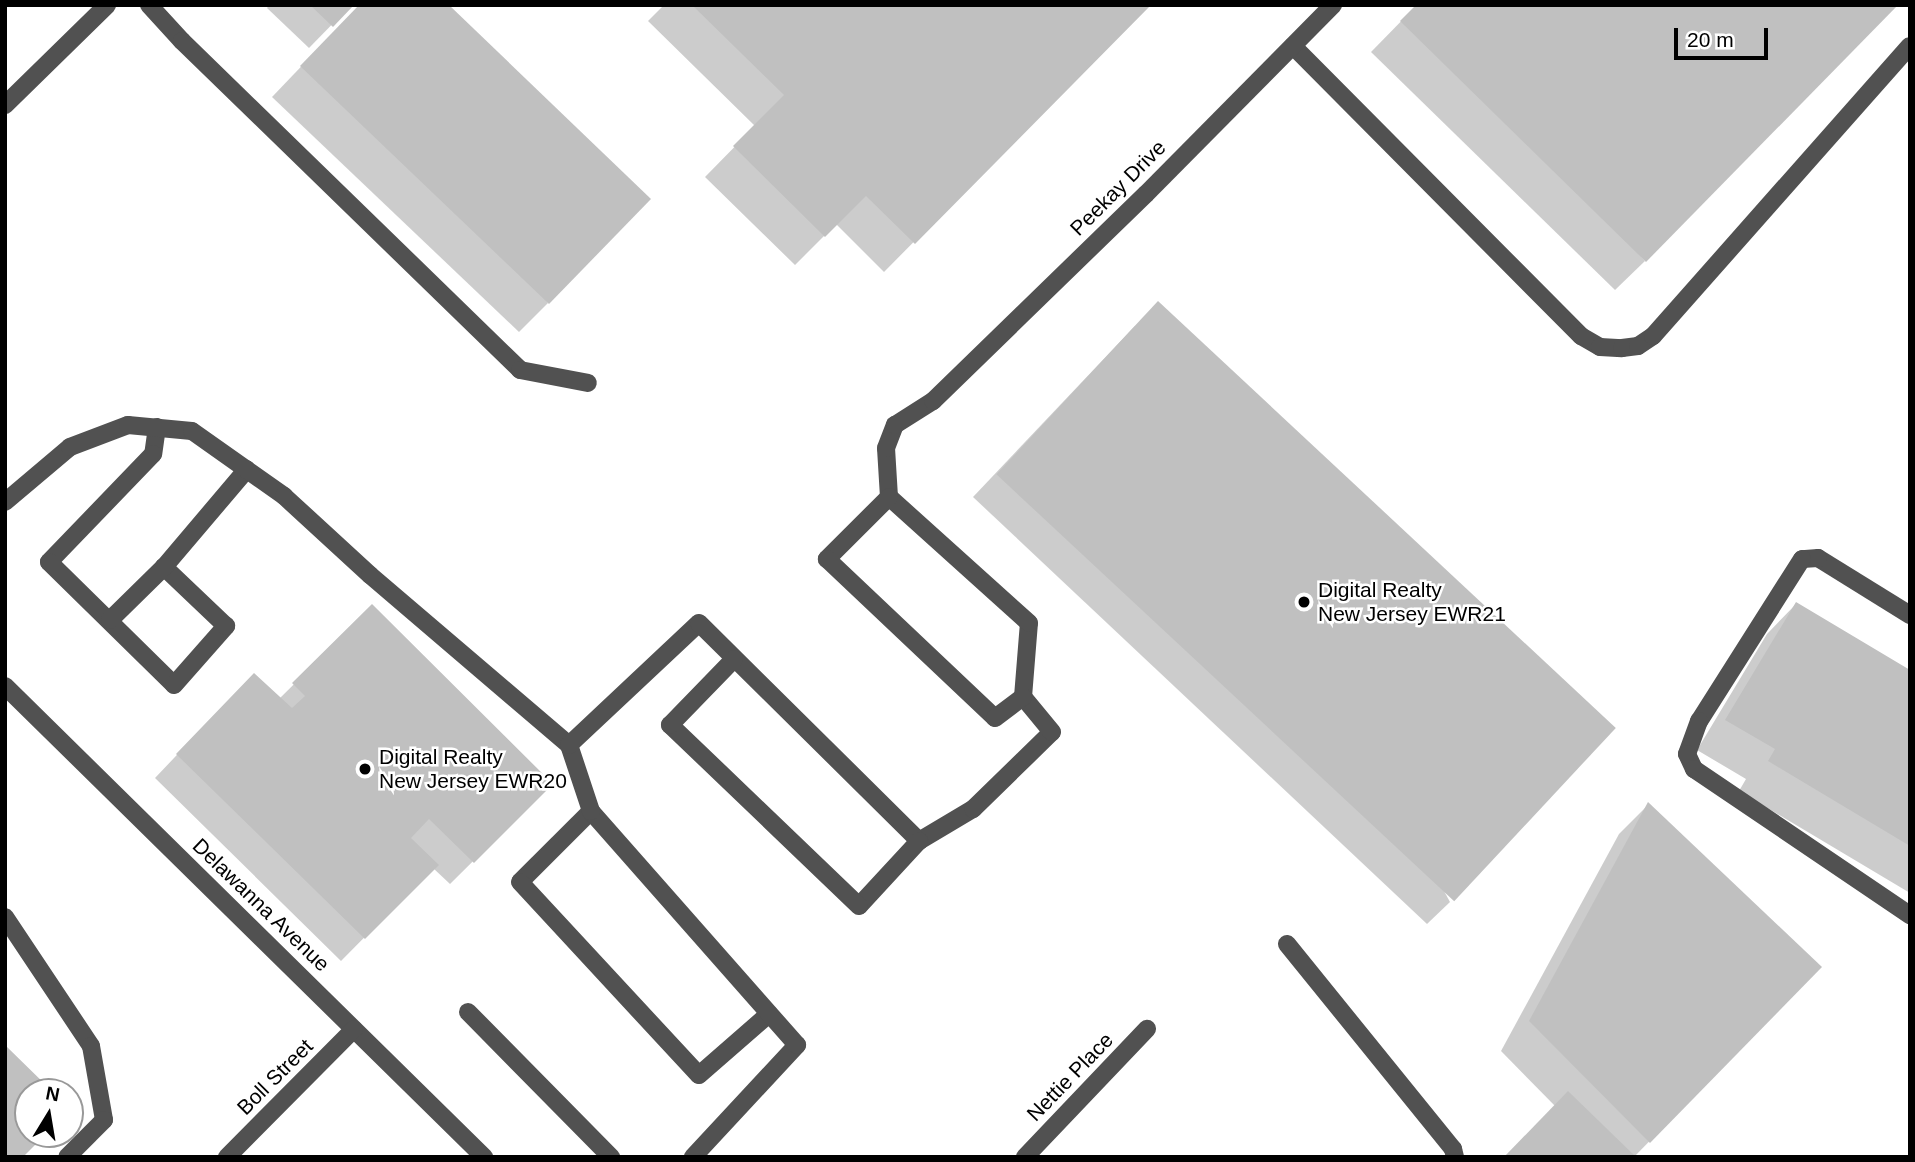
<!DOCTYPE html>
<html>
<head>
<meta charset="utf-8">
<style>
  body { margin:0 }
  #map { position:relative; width:1915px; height:1162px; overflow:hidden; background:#fff; font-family:Arial,sans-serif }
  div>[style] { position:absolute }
  .shadow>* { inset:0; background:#0003 }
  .building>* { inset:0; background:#c0c0c0; transform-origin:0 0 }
  .minor>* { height:18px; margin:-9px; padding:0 9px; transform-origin:9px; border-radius:9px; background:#515151 }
  .dots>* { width:19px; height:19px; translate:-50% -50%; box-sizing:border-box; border:4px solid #fff; border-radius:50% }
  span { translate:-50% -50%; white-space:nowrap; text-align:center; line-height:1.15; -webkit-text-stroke:5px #fff; paint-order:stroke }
  .street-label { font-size:21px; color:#000 }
  .poi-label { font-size:21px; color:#000 }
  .left { translate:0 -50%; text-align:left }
  .frame { position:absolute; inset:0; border:7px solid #000; pointer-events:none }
  .north { position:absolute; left:14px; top:1078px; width:70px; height:70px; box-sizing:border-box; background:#fff; border:2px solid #999; border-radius:50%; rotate:11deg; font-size:19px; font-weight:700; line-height:28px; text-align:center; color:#000 }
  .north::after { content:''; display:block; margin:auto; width:24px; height:32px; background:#000; clip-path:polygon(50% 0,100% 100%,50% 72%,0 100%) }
  .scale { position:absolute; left:1674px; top:28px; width:94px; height:32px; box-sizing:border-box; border:4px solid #000; border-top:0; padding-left:9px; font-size:21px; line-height:24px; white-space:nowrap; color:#000; -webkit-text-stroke:5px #fff; paint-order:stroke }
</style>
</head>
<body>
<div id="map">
  <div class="shadow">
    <i style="clip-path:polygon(269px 5px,351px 5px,309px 48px,267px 8px)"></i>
    <i style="clip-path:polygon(360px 5px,548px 303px,519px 332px,272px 97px)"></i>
    <i style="clip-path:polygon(664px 5px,1148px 5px,884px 272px,836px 224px,795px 265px,705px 177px,755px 126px,648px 21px)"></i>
    <i style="clip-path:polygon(1417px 5px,1645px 261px,1615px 290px,1371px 52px)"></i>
    <i style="clip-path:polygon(1135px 326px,1450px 902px,1427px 924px,973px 497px)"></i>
    <i style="clip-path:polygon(1796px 604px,1910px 672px,1910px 893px,1739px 791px,1746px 779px,1697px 750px,1767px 634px)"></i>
    <i style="clip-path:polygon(372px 607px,551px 784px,450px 884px,433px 868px,341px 961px,155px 778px,231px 698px,279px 699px)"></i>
    <i style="clip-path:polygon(1648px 805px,1820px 967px,1634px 1157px,1555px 1106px,1501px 1051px,1619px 834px)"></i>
  </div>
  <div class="building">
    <i style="clip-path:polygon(310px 5px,354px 5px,333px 27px)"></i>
    <i style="clip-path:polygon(359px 5px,449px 5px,651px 199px,549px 304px,300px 66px)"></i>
    <i style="clip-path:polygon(692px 5px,1151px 5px,915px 244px,866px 196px,825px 237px,733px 146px,784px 95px)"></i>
    <i style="clip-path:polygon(1416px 5px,1898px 5px,1646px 262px,1400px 21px)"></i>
    <i style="left:1158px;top:301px;width:626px;height:237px;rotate:43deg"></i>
    <i style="clip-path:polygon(1796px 602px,1910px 670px,1910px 846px,1768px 761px,1775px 749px,1725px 720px)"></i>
    <i style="clip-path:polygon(372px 604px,553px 784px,474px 863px,429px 819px,411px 838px,439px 865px,365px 939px,176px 754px,254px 673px,292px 708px,305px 696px,292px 683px)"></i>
    <i style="clip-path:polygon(1648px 802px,1822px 967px,1650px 1143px,1529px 1021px)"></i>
    <i style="clip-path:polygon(5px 1045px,53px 1092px,28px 1092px,28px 1134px,46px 1134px,23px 1157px,5px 1157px)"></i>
    <i style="clip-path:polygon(1568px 1091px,1636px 1157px,1504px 1157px)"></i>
  </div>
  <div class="minor">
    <i style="left:149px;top:5px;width:49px;rotate:47.5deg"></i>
    <i style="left:182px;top:41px;width:472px;rotate:44.2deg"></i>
    <i style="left:520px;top:370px;width:69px;rotate:10.8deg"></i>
    <i style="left:1293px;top:46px;width:409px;rotate:45.2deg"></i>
    <i style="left:1581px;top:336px;width:22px;rotate:30deg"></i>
    <i style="left:1600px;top:347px;width:22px;rotate:3deg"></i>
    <i style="left:1622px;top:348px;width:16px;rotate:-7deg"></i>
    <i style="left:1638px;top:346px;width:18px;rotate:-34deg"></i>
    <i style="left:1653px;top:336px;width:387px;rotate:-48.5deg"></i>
    <i style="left:5px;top:105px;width:143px;rotate:-44.4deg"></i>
    <i style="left:157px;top:427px;width:27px;rotate:98deg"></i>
    <i style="left:153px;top:454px;width:150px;rotate:133.9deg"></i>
    <i style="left:49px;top:562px;width:175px;rotate:44.5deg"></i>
    <i style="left:174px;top:685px;width:79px;rotate:-48.6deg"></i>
    <i style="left:226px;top:626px;width:86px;rotate:-136.4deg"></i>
    <i style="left:164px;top:567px;width:128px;rotate:-49.7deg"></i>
    <i style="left:889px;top:497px;width:49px;rotate:-93.5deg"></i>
    <i style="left:886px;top:448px;width:25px;rotate:-69deg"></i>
    <i style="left:895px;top:425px;width:45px;rotate:-32.3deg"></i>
    <i style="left:933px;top:401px;width:297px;rotate:-44.2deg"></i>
    <i style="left:1146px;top:194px;width:266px;rotate:-45.3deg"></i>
    <i style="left:5px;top:502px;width:85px;rotate:-40.2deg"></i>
    <i style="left:70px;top:447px;width:62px;rotate:-20.8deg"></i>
    <i style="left:128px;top:425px;width:64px;rotate:5.4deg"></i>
    <i style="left:192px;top:431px;width:113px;rotate:35.2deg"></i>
    <i style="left:284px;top:496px;width:117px;rotate:42.6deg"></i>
    <i style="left:370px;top:575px;width:262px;rotate:40.5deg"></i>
    <i style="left:1910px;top:615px;width:108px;rotate:-148.2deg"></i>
    <i style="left:1818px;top:558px;width:16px;rotate:176deg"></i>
    <i style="left:1802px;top:559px;width:192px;rotate:122.4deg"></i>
    <i style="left:1699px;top:721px;width:35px;rotate:110deg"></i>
    <i style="left:1687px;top:754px;width:17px;rotate:65deg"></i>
    <i style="left:1694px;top:769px;width:261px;rotate:34.1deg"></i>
    <i style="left:110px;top:620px;width:76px;rotate:-44.5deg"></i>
    <i style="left:5px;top:686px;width:672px;rotate:44.52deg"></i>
    <i style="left:591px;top:811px;width:100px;rotate:135deg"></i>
    <i style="left:520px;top:882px;width:263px;rotate:47.2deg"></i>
    <i style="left:699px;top:1075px;width:93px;rotate:-41.1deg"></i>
    <i style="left:919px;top:841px;width:63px;rotate:-30.7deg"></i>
    <i style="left:973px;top:809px;width:110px;rotate:-44.3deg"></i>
    <i style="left:1052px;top:732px;width:45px;rotate:-129.6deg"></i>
    <i style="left:1023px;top:697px;width:74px;rotate:-85.4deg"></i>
    <i style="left:1029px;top:623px;width:188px;rotate:-138deg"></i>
    <i style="left:889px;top:497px;width:88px;rotate:135deg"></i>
    <i style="left:827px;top:559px;width:231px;rotate:43.4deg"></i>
    <i style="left:995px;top:718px;width:35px;rotate:-37deg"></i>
    <i style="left:5px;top:917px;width:155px;rotate:56.3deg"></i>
    <i style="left:91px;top:1046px;width:75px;rotate:80deg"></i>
    <i style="left:104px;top:1120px;width:52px;rotate:135deg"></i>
    <i style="left:1287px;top:944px;width:264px;rotate:51deg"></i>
    <i style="left:1453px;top:1149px;width:8px;rotate:76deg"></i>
    <i style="left:468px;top:1012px;width:204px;rotate:45.4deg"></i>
    <i style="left:227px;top:1157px;width:180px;rotate:-45.2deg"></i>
    <i style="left:693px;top:1157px;width:153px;rotate:-47.1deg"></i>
    <i style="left:797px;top:1045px;width:312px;rotate:-131.4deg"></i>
    <i style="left:591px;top:811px;width:70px;rotate:-108.4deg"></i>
    <i style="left:569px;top:745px;width:178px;rotate:-43.2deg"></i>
    <i style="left:699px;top:623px;width:310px;rotate:44.7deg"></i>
    <i style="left:919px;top:841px;width:88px;rotate:132.7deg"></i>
    <i style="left:859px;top:906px;width:262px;rotate:-136.2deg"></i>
    <i style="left:670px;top:725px;width:92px;rotate:-45.9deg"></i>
    <i style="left:1025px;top:1157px;width:177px;rotate:-46.4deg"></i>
  </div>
  <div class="dots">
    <i style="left:1304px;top:602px;background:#000"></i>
    <i style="left:365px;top:769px;background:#000"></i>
  </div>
  <div class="street-label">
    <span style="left:1118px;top:188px;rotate:-45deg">Peekay Drive</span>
    <span style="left:261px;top:905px;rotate:44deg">Delawanna Avenue</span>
    <span style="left:275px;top:1077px;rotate:-45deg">Boll Street</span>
    <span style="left:1070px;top:1077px;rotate:-46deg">Nettie Place</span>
  </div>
  <div class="poi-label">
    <span class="left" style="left:1318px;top:602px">Digital Realty<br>New Jersey EWR21</span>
    <span class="left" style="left:379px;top:769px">Digital Realty<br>New Jersey EWR20</span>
  </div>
  <div class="frame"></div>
  <div class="north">N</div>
  <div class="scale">20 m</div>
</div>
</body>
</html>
